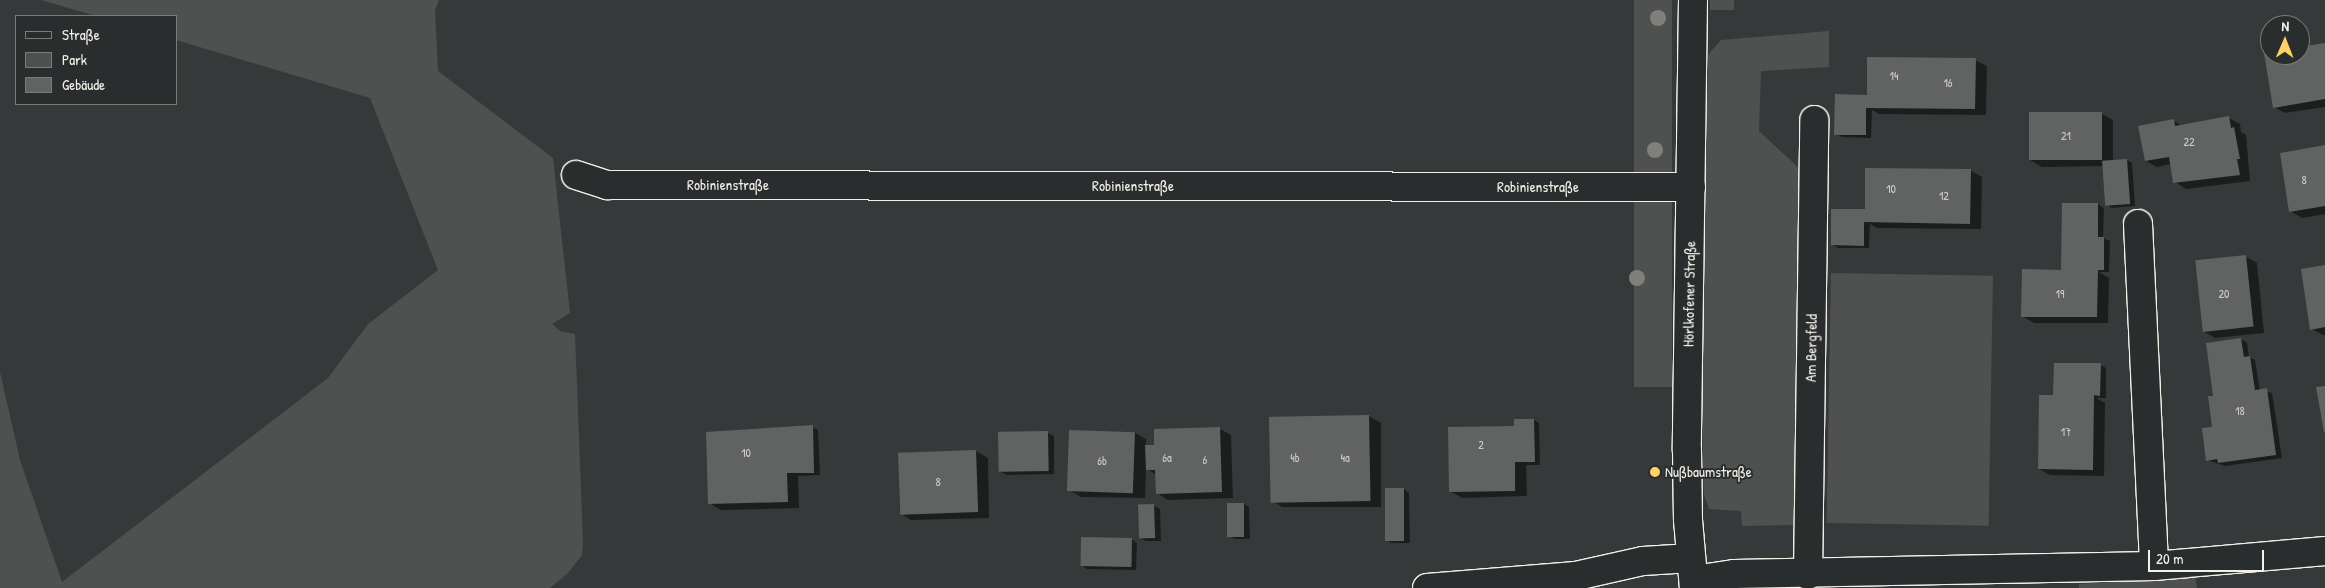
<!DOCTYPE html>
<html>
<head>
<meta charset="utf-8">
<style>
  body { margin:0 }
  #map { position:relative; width:2325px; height:588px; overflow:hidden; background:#363939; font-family:"Patrick Hand",sans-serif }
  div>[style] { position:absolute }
  .green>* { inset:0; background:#4e514f; transform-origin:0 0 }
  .shadow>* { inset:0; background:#0007 }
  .building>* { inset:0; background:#616362; transform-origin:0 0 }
  .roads { filter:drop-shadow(1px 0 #f4f1e8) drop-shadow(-1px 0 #f4f1e8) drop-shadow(0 1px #f4f1e8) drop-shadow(0 -1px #f4f1e8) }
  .street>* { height:28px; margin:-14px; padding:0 14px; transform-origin:14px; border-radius:14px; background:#2a2d2e }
  .secondary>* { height:28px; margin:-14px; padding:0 14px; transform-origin:14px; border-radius:14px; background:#2a2d2e }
  .trees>* { width:16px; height:16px; margin:-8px; border-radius:50%; background:#7f7f7c }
  .dots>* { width:14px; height:14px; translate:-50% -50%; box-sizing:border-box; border:2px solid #2a2d2e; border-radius:50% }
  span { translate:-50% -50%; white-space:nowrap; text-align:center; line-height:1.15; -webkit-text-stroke:4px #2a2d2e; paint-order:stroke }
  .number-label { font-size:12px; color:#cfcec6 }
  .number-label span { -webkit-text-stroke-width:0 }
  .street-label { font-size:15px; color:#f4f1e8 }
  .poi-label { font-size:15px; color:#f4f1e8 }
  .left { translate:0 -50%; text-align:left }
  .legend { position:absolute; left:15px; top:15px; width:162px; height:90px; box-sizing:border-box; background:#2a2d2e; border:1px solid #7b7b78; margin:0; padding:6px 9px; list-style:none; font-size:15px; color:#f4f1e8 }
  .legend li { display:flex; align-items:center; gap:10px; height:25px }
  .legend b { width:25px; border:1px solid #7b7b78 }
  .north { position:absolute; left:2260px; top:15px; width:50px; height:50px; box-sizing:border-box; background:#2a2d2e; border:1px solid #7b7b78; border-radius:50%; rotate:1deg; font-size:14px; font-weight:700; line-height:20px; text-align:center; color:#f4f1e8 }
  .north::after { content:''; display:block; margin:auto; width:18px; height:22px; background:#ffd166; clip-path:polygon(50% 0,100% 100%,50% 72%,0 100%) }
  .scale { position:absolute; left:2148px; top:550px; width:116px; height:22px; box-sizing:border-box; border:2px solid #f4f1e8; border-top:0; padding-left:6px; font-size:15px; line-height:18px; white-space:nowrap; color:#f4f1e8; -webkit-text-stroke:4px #2a2d2e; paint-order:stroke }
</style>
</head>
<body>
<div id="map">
  <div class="green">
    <i style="clip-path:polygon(41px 0,439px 0,435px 10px,438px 71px,553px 158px,570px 313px,552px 324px,560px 331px,575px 334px,583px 542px,582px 555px,568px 573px,550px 588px,0 588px,0 372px,20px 460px,62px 582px,328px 378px,368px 324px,438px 270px,370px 98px,176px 40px,176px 16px,96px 16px)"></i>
    <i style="left:1634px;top:0;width:38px;height:387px"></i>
    <i style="left:1710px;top:0;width:24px;height:10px"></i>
    <i style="clip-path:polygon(1829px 31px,1829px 67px,1761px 71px,1759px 131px,1801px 170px,1796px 514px,1794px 525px,1742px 526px,1741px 511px,1709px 509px,1704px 495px,1701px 386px,1708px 55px,1721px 40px)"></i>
    <i style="left:1831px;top:273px;width:162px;height:250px;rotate:1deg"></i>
    <i style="clip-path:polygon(2195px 577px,2197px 588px,2079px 588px,2079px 584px)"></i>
  </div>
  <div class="shadow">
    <i style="clip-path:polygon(2325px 44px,2325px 107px,2285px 113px,2274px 107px,2265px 54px,2300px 55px,2300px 48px)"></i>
    <i style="clip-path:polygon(1975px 60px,1987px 66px,1986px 115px,1879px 114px,1872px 110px,1871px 138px,1842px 137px,1836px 134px,1868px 96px)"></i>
    <i style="clip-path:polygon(2102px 114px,2113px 120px,2113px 161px,2127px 160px,2132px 163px,2135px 206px,2112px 208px,2107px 205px,2104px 166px,2042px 167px,2030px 160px)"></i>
    <i style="clip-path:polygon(2229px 118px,2240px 124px,2241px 132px,2246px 135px,2250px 181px,2186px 189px,2175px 182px,2171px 164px,2157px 167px,2146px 161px,2174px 121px,2182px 126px)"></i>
    <i style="clip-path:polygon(2325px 147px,2325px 214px,2302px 218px,2290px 211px)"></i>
    <i style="clip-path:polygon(1970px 170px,1982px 177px,1981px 229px,1877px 228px,1870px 224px,1869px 248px,1838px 248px,1832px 244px,1866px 211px)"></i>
    <i style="clip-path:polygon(2098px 204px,2104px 208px,2103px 238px,2110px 241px,2109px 272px,2099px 272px,2109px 278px,2108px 323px,2034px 323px,2022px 316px,2062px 271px)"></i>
    <i style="clip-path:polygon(2246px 257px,2257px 263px,2264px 333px,2215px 338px,2203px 331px)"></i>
    <i style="clip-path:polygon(2325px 266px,2325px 335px,2323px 335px,2312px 329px)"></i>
    <i style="clip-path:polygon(2241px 339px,2247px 343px,2249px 357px,2255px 360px,2260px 390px,2272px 393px,2282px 458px,2225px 466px,2207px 460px,2214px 428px,2215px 397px)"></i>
    <i style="clip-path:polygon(2101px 365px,2106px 368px,2106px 398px,2096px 398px,2105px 403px,2104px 476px,2050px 475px,2039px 469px,2055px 396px)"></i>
    <i style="clip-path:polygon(1369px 416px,1381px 423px,1381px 507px,1282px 507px,1271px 500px,1270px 417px)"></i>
    <i style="clip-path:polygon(1534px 420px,1539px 423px,1540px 465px,1526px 465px,1527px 496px,1462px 498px,1450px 491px,1515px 427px)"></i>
    <i style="clip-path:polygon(812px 427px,818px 430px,820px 475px,798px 476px,799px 508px,721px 510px,709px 503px)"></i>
    <i style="clip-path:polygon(1220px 429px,1231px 435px,1233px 498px,1168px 500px,1157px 493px,1156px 475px,1146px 468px,1145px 498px,1081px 497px,1069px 490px,1135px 433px,1146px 439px,1146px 447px)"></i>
    <i style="clip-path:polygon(1048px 433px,1054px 436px,1054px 474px,1006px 475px,1000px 471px)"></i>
    <i style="clip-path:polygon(976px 451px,988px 458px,989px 518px,911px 520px,900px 513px,899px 453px)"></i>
    <i style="clip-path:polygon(1404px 489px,1409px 493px,1410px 543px,1392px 543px,1386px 540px)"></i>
    <i style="clip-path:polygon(1244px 504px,1249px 507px,1250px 539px,1235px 539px,1229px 536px)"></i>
    <i style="clip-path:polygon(1154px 506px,1160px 509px,1161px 541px,1146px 541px,1140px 538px)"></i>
    <i style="clip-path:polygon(1131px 539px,1137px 543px,1136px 570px,1087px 569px,1082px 566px)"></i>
  </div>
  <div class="building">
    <i style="clip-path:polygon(2325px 43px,2325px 99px,2273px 108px,2264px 53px,2300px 55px,2300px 47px)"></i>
    <i style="clip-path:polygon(1867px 57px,1976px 58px,1975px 109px,1866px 108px,1866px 135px,1834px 135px,1835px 94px,1867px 95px)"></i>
    <i style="left:2102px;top:112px;width:48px;height:73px;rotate:90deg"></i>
    <i style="clip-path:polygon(2229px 116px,2231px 128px,2234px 127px,2240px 159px,2237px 159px,2240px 175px,2173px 183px,2169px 157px,2145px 161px,2138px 126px,2174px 119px,2175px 126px)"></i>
    <i style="clip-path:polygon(2325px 145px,2325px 206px,2289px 212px,2280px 153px)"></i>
    <i style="left:2127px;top:159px;width:45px;height:25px;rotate:86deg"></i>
    <i style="clip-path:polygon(1865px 168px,1971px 169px,1970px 224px,1864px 222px,1864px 246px,1831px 245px,1831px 209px,1865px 209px)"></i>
    <i style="clip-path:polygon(2062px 203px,2098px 203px,2098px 237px,2104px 237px,2104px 270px,2098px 270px,2097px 317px,2021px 317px,2022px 269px,2061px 270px)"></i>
    <i style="left:2246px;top:255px;width:72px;height:51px;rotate:84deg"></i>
    <i style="clip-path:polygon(2325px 265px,2325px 327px,2310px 330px,2301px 269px)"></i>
    <i style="clip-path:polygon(2241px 338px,2244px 357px,2250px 356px,2255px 390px,2267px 388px,2276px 455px,2218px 463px,2217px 459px,2206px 461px,2202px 428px,2212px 427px,2208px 396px,2213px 396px,2206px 343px)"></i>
    <i style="clip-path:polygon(2054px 363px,2101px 363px,2100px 396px,2094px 395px,2093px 470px,2038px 469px,2039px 395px,2053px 395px)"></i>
    <i style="clip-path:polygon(2325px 386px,2325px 432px,2324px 432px,2316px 387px)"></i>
    <i style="left:1369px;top:415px;width:86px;height:100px;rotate:89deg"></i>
    <i style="clip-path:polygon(1514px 419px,1534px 419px,1535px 462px,1515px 462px,1515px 491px,1449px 492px,1448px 427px,1514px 426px)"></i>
    <i style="clip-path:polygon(813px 425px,814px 473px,787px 473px,788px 502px,708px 504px,706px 432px)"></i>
    <i style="clip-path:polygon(1220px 427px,1222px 492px,1156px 494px,1155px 470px,1146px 470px,1145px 445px,1154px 445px,1154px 429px)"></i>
    <i style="left:1069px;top:430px;width:66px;height:61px;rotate:2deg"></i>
    <i style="left:1048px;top:431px;width:40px;height:50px;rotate:89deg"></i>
    <i style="left:976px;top:450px;width:62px;height:78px;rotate:88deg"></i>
    <i style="left:1385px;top:488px;width:19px;height:53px"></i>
    <i style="left:1227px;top:503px;width:17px;height:34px"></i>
    <i style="left:1154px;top:504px;width:34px;height:16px;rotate:88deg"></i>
    <i style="left:1081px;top:537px;width:51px;height:29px;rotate:1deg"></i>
  </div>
  <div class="roads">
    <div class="street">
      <i style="left:576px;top:175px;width:33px;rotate:18deg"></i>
      <i style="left:607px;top:185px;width:1084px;rotate:0.11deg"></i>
      <i style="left:2138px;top:224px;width:342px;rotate:87.3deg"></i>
      <i style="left:1808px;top:575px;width:455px;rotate:-89.2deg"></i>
      <i style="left:1694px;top:580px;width:40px;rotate:-8.5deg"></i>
      <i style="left:1734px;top:574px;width:420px;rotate:-1.1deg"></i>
      <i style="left:2154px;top:566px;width:172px;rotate:-5deg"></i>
      <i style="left:1427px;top:588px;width:149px;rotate:-4.6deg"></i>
      <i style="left:1576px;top:576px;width:69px;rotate:-12.6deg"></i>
      <i style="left:1643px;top:561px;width:48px;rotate:-3.6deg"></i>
    </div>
    <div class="secondary">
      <i style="left:1693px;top:0;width:450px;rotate:90.8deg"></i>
      <i style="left:1687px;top:450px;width:70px;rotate:89.2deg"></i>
      <i style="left:1688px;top:520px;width:68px;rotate:85deg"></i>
    </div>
  </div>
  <div class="trees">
    <i style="left:1658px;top:18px"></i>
    <i style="left:1655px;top:150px"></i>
    <i style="left:1637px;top:278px"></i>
  </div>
  <div class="dots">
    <i style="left:1655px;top:472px;background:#ffd166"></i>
  </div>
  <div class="number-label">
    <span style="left:1894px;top:76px">14</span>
    <span style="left:1948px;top:83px">16</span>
    <span style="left:2066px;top:136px">21</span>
    <span style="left:2189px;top:142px">22</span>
    <span style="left:2304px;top:180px">8</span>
    <span style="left:1891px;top:189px">10</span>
    <span style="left:1944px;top:196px">12</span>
    <span style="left:2060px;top:294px">19</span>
    <span style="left:2224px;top:294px">20</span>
    <span style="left:2240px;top:411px">18</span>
    <span style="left:2066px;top:432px">17</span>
    <span style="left:1481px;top:445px">2</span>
    <span style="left:746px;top:453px">10</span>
    <span style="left:1167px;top:458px">6a</span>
    <span style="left:1295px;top:458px">4b</span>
    <span style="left:1345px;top:458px">4a</span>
    <span style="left:1205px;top:460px">6</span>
    <span style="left:1102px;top:461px">6b</span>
    <span style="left:938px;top:482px">8</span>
  </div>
  <div class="street-label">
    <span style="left:728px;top:185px">Robinienstraße</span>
    <span style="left:1133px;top:186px">Robinienstraße</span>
    <span style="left:1538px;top:187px">Robinienstraße</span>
    <span style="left:1689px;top:294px;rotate:-89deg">Hörlkofener Straße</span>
    <span style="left:1811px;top:348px;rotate:-89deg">Am Bergfeld</span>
  </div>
  <div class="poi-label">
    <span class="left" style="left:1665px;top:472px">Nußbaumstraße</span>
  </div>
  <ul class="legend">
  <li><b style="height:6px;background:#2a2d2e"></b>Straße</li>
  <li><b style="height:14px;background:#4e514f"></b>Park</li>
  <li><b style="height:14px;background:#616362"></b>Gebäude</li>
  </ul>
  <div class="north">N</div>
  <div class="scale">20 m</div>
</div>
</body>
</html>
